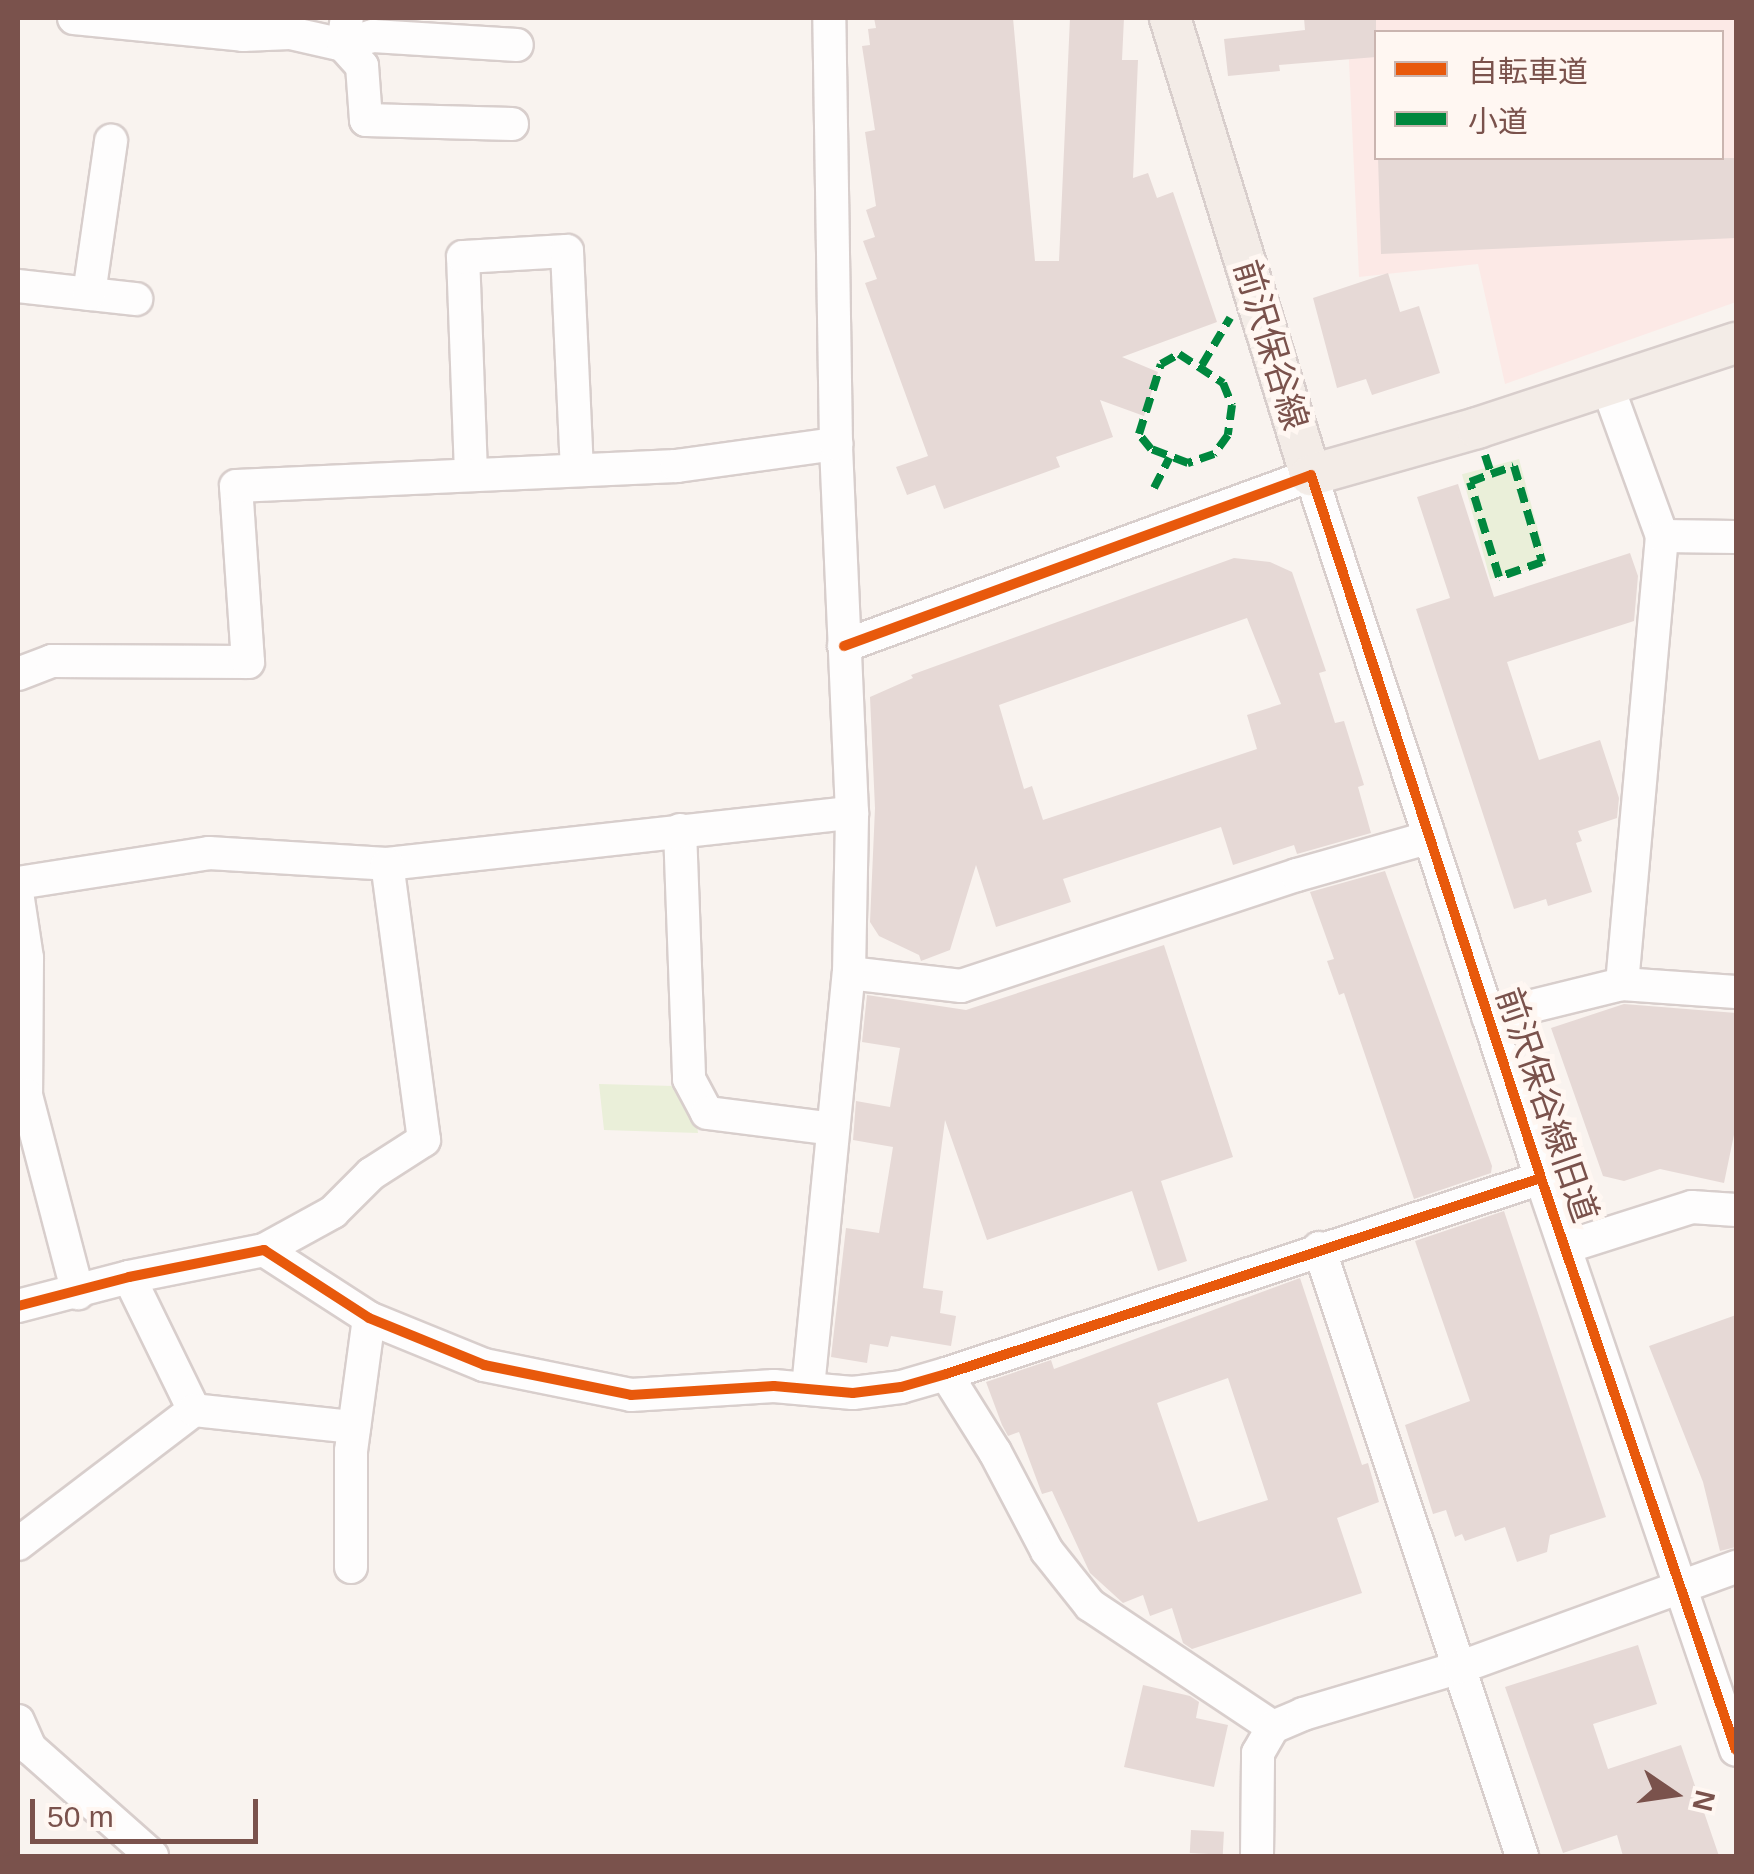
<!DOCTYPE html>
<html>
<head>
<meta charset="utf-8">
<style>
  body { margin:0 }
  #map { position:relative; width:1754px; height:1874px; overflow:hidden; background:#f9f3ef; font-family:Arial,"Noto Sans JP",sans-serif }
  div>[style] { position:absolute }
  .commercial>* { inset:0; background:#fce9e6 }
  .green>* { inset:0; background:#eaefd9; transform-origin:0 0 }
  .building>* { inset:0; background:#e6d9d6; transform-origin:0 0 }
  .roads { filter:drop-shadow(2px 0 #d8cecc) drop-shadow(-2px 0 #d8cecc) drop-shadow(0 2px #d8cecc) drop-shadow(0 -2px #d8cecc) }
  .minor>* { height:32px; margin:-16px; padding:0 16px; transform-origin:16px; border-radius:16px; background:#fefdfd }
  .major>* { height:40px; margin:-20px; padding:0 20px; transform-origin:20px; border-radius:20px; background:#f3ece7 }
  .quiet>* { height:8px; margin-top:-4px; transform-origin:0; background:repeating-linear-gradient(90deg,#00873e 0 15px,transparent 0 23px) }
  .cycleway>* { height:10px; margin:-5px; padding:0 5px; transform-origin:5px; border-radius:5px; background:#e8590c }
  span { translate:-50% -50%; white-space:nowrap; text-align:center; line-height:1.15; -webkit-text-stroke:10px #fff7f2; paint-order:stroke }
  .street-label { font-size:35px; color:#7a524c }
  .frame { position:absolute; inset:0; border:20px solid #7a524c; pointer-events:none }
  .legend { position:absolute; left:1374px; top:30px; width:350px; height:130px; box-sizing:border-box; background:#fff7f2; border:2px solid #cab5b0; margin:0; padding:12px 18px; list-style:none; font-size:30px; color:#7a524c }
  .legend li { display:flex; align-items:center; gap:20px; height:50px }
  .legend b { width:50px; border:2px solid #cab5b0 }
  .north { position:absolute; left:1624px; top:1744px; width:100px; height:100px; -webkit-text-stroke:8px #fff7f2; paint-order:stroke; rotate:103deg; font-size:28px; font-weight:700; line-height:40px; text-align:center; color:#7a524c }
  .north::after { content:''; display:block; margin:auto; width:35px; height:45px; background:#7a524c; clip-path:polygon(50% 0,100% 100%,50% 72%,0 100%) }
  .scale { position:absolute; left:30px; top:1799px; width:228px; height:45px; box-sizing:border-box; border:5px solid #7a524c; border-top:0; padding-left:12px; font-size:30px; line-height:35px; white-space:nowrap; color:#7a524c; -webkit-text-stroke:8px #fff7f2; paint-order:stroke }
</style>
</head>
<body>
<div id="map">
  <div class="commercial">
    <i style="clip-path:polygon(evenodd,1347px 18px,1736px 18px,1736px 302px,1505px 384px,1478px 264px,1359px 277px,1347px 18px,1376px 32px,1722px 32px,1722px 158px,1376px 158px,1376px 32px)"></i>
  </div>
  <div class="green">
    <i style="left:1519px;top:459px;width:109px;height:59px;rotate:75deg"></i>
    <i style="clip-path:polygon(599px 1084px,674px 1086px,687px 1113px,696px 1117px,698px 1133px,604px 1130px)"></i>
  </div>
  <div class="building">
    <i style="clip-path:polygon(874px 18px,1013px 18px,1035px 261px,1059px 261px,1070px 18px,1124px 18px,1122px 60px,1138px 60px,1133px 178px,1148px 173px,1157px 198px,1173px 192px,1217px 322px,1122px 357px,1158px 372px,1144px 416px,1100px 400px,1113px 437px,1056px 457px,1060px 467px,944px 509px,935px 485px,907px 495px,896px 467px,928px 456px,865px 283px,877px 279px,863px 241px,875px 237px,866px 210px,876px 206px,865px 132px,875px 130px,862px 46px,870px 45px,868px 29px,876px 28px)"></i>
    <i style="clip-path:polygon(1304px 18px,1376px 18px,1376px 57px,1279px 65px,1280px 71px,1228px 76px,1224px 39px,1305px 30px)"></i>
    <i style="clip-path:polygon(1378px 158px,1736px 158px,1736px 238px,1381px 254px)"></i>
    <i style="clip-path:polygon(1388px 273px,1400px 312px,1419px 306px,1440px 373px,1372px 395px,1366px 379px,1337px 388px,1313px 298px)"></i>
    <i style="clip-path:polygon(1458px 484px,1494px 597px,1630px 553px,1638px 576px,1634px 621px,1507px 662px,1539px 760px,1600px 740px,1619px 798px,1617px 818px,1578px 831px,1582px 841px,1576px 843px,1592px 892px,1548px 906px,1546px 899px,1514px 909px,1416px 609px,1450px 598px,1417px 497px)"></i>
    <i style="clip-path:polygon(evenodd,1234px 558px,1270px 562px,1292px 572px,1326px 671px,1319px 673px,1335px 723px,1344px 721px,1364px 785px,1358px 787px,1371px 833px,1297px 854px,1294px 845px,1233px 865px,1221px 827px,1063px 879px,1071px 902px,996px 927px,976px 865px,950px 950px,921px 961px,919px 955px,879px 936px,870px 922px,875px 808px,870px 697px,913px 678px,911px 675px,1234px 558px,1247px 618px,1281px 704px,1247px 715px,1257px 749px,1043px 820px,1032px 786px,1024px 789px,999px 705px,1247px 618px)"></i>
    <i style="clip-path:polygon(1385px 871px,1492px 1166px,1491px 1173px,1414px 1199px,1344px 993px,1339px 995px,1327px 961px,1334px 959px,1310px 892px)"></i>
    <i style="clip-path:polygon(1164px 945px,1233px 1157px,1161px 1181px,1187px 1261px,1158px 1271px,1132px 1191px,987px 1240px,945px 1120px,923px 1288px,943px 1291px,940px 1313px,956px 1316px,951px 1346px,891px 1336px,888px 1347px,870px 1344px,867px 1363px,831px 1357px,846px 1228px,879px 1233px,893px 1147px,853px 1140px,856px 1101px,890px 1107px,900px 1048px,862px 1042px,867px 995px,966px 1010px)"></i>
    <i style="clip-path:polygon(1624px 1004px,1736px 1013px,1736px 1125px,1724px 1183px,1660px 1169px,1624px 1181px,1603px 1176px,1551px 1028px)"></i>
    <i style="clip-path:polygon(1504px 1211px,1606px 1517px,1550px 1535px,1547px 1552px,1517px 1562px,1505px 1527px,1465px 1541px,1462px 1534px,1455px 1537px,1446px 1510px,1433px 1514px,1405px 1425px,1470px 1401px,1415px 1241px)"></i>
    <i style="clip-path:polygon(evenodd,1300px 1278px,1362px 1465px,1368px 1463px,1379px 1502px,1337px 1518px,1362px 1593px,1192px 1649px,1183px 1643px,1172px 1608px,1150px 1616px,1143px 1595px,1123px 1603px,1090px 1573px,1052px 1491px,1042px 1494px,1019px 1432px,1008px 1436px,1002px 1425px,986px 1382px,1051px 1360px,1054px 1369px,1300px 1278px,1228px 1378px,1268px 1500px,1198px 1522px,1157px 1403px,1228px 1378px)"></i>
    <i style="clip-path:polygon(1736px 1315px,1736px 1547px,1720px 1551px,1703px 1482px,1649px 1346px)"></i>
    <i style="clip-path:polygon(1638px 1645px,1657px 1704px,1593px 1724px,1608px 1769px,1681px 1745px,1719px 1856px,1623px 1856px,1617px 1835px,1563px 1853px,1505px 1687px)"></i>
    <i style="clip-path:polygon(1143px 1685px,1190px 1696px,1199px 1702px,1196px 1718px,1228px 1725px,1214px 1787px,1124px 1767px)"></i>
    <i style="left:1191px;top:1830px;width:33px;height:23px;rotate:3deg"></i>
  </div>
  <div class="roads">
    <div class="minor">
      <i style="left:74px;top:18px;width:170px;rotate:5.7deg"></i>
      <i style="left:243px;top:35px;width:47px;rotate:-2.4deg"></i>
      <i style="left:290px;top:33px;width:54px;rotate:12.8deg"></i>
      <i style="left:343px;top:45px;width:27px;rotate:-82deg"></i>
      <i style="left:512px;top:124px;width:146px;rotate:-178.4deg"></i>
      <i style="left:366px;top:120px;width:54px;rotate:-94.2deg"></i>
      <i style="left:362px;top:66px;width:28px;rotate:-132deg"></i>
      <i style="left:343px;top:45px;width:31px;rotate:-17deg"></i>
      <i style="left:373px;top:36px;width:144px;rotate:3.6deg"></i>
      <i style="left:18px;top:286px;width:119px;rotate:6.3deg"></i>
      <i style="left:89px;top:294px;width:155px;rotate:-81.8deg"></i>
      <i style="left:1607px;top:385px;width:161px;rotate:70deg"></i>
      <i style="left:1662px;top:536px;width:450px;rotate:95.1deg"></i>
      <i style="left:471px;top:473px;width:216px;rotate:-92.1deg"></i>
      <i style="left:463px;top:257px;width:104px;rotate:-3.3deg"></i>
      <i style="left:567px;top:251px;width:219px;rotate:87.4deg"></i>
      <i style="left:1662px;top:536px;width:74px;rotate:0.8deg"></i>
      <i style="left:844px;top:646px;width:497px;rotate:-20.1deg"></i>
      <i style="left:1311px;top:475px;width:740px;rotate:71.88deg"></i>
      <i style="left:1541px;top:1178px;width:604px;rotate:71.18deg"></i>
      <i style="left:18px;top:674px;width:36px;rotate:-21deg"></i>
      <i style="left:52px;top:661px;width:196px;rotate:0.3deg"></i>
      <i style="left:248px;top:662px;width:176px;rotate:-93.9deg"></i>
      <i style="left:236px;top:486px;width:441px;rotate:-2.6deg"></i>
      <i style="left:677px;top:466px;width:161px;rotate:-7.9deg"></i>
      <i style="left:680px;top:830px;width:249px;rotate:87.9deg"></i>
      <i style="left:689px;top:1079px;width:38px;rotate:62deg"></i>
      <i style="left:707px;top:1113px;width:127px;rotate:7.2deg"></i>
      <i style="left:18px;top:883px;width:193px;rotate:-8.9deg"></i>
      <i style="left:209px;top:853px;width:178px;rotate:3.5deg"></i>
      <i style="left:387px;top:864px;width:468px;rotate:-6.3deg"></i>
      <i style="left:18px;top:899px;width:60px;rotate:81.3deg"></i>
      <i style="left:27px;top:958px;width:137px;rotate:90.4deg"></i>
      <i style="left:26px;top:1095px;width:205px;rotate:75.3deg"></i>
      <i style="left:849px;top:973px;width:113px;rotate:6.6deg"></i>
      <i style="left:961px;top:986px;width:354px;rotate:-18.3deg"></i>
      <i style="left:1297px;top:875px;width:138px;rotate:-15.9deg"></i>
      <i style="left:1488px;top:1017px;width:138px;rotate:-13.8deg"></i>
      <i style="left:1622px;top:984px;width:114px;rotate:4deg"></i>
      <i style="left:1566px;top:1247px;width:132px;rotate:-17.6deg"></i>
      <i style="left:1692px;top:1207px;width:44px;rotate:3.9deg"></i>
      <i style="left:1319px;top:1248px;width:641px;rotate:71.54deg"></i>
      <i style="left:264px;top:1250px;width:79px;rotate:-28.8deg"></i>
      <i style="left:333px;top:1212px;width:54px;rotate:-45deg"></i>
      <i style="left:371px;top:1174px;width:63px;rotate:-32.7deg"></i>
      <i style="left:424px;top:1140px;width:278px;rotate:-97.6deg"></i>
      <i style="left:129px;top:1277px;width:148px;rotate:64deg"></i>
      <i style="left:18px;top:1306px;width:115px;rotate:-14.6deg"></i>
      <i style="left:129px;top:1277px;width:138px;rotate:-11.3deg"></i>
      <i style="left:264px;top:1250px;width:125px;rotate:32.9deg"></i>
      <i style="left:369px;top:1318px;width:124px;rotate:22.2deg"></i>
      <i style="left:484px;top:1365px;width:150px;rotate:11.5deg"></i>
      <i style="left:631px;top:1395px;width:143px;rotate:-3.6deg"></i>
      <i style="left:774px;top:1386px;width:79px;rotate:5.1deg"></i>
      <i style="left:853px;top:1393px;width:48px;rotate:-7.1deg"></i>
      <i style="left:901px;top:1387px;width:47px;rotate:-16.1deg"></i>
      <i style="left:946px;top:1374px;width:626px;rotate:-18.23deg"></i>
      <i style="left:946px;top:1374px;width:92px;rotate:57.9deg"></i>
      <i style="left:995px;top:1452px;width:112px;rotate:62.3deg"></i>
      <i style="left:1047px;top:1551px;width:69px;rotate:51.5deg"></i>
      <i style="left:1090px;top:1605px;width:220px;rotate:33.7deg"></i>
      <i style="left:808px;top:1388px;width:417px;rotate:-84.4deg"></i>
      <i style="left:849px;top:973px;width:160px;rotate:-88.9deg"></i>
      <i style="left:852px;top:813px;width:369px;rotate:-92.5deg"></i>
      <i style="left:836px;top:444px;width:426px;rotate:-90.9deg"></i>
      <i style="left:18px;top:1544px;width:221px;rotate:-37.3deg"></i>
      <i style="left:194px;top:1410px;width:161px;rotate:6.1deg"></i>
      <i style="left:351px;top:1567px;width:116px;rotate:-90deg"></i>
      <i style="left:351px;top:1451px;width:134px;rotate:-82.3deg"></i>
      <i style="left:18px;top:1721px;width:30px;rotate:66deg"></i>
      <i style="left:30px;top:1748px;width:163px;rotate:41.5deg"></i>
      <i style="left:1257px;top:1856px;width:103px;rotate:-89.4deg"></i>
      <i style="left:1258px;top:1753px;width:30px;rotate:-60deg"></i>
      <i style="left:1273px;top:1727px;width:33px;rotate:-23deg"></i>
      <i style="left:1303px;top:1714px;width:165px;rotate:-16.6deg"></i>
      <i style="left:1461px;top:1667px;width:293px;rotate:-20deg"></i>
    </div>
    <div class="major">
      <i style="left:1170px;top:18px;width:478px;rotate:72.9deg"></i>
      <i style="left:1311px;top:475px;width:173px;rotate:-15.8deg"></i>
      <i style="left:1477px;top:428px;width:273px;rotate:-18.2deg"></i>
    </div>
  </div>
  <div class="quiet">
    <i style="left:1179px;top:354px;width:53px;rotate:33.4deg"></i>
    <i style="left:1223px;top:383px;width:24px;rotate:68deg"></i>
    <i style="left:1232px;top:405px;width:30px;rotate:98deg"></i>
    <i style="left:1228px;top:435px;width:24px;rotate:126deg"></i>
    <i style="left:1214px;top:454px;width:28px;rotate:161deg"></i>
    <i style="left:1188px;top:463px;width:40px;rotate:-159deg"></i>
    <i style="left:1151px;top:449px;width:19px;rotate:-129deg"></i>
    <i style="left:1139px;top:434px;width:73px;rotate:-72.6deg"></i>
    <i style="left:1161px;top:364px;width:21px;rotate:-29deg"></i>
    <i style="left:1202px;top:365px;width:55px;rotate:-59.2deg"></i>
    <i style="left:1485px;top:455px;width:20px;rotate:72deg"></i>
    <i style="left:1491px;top:474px;width:24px;rotate:-19deg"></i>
    <i style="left:1514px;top:466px;width:100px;rotate:73.7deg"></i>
    <i style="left:1542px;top:562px;width:46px;rotate:160.8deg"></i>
    <i style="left:1499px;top:577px;width:99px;rotate:-107deg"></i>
    <i style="left:1470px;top:482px;width:22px;rotate:-21deg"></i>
    <i style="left:1154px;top:488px;width:34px;rotate:-63deg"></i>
  </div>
  <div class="cycleway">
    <i style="left:844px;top:646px;width:497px;rotate:-20.1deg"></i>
    <i style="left:1311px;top:475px;width:740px;rotate:71.88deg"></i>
    <i style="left:1541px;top:1178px;width:604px;rotate:71.18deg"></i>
    <i style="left:18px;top:1306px;width:115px;rotate:-14.6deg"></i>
    <i style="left:129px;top:1277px;width:138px;rotate:-11.3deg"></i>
    <i style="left:264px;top:1250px;width:125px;rotate:32.9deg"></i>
    <i style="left:369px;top:1318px;width:124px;rotate:22.2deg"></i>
    <i style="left:484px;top:1365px;width:150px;rotate:11.5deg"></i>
    <i style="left:631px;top:1395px;width:143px;rotate:-3.6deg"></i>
    <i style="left:774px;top:1386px;width:79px;rotate:5.1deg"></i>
    <i style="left:853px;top:1393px;width:48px;rotate:-7.1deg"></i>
    <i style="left:901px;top:1387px;width:47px;rotate:-16.1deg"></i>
    <i style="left:946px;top:1374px;width:626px;rotate:-18.23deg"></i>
  </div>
  <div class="street-label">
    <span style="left:1271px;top:345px;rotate:73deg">前沢保谷線</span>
    <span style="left:1547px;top:1105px;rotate:71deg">前沢保谷線旧道</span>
  </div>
  <div class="frame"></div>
  <ul class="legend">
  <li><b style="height:12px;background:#e8590c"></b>自転車道</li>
  <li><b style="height:12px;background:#00873e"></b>小道</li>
  </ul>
  <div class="north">N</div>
  <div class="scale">50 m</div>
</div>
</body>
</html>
